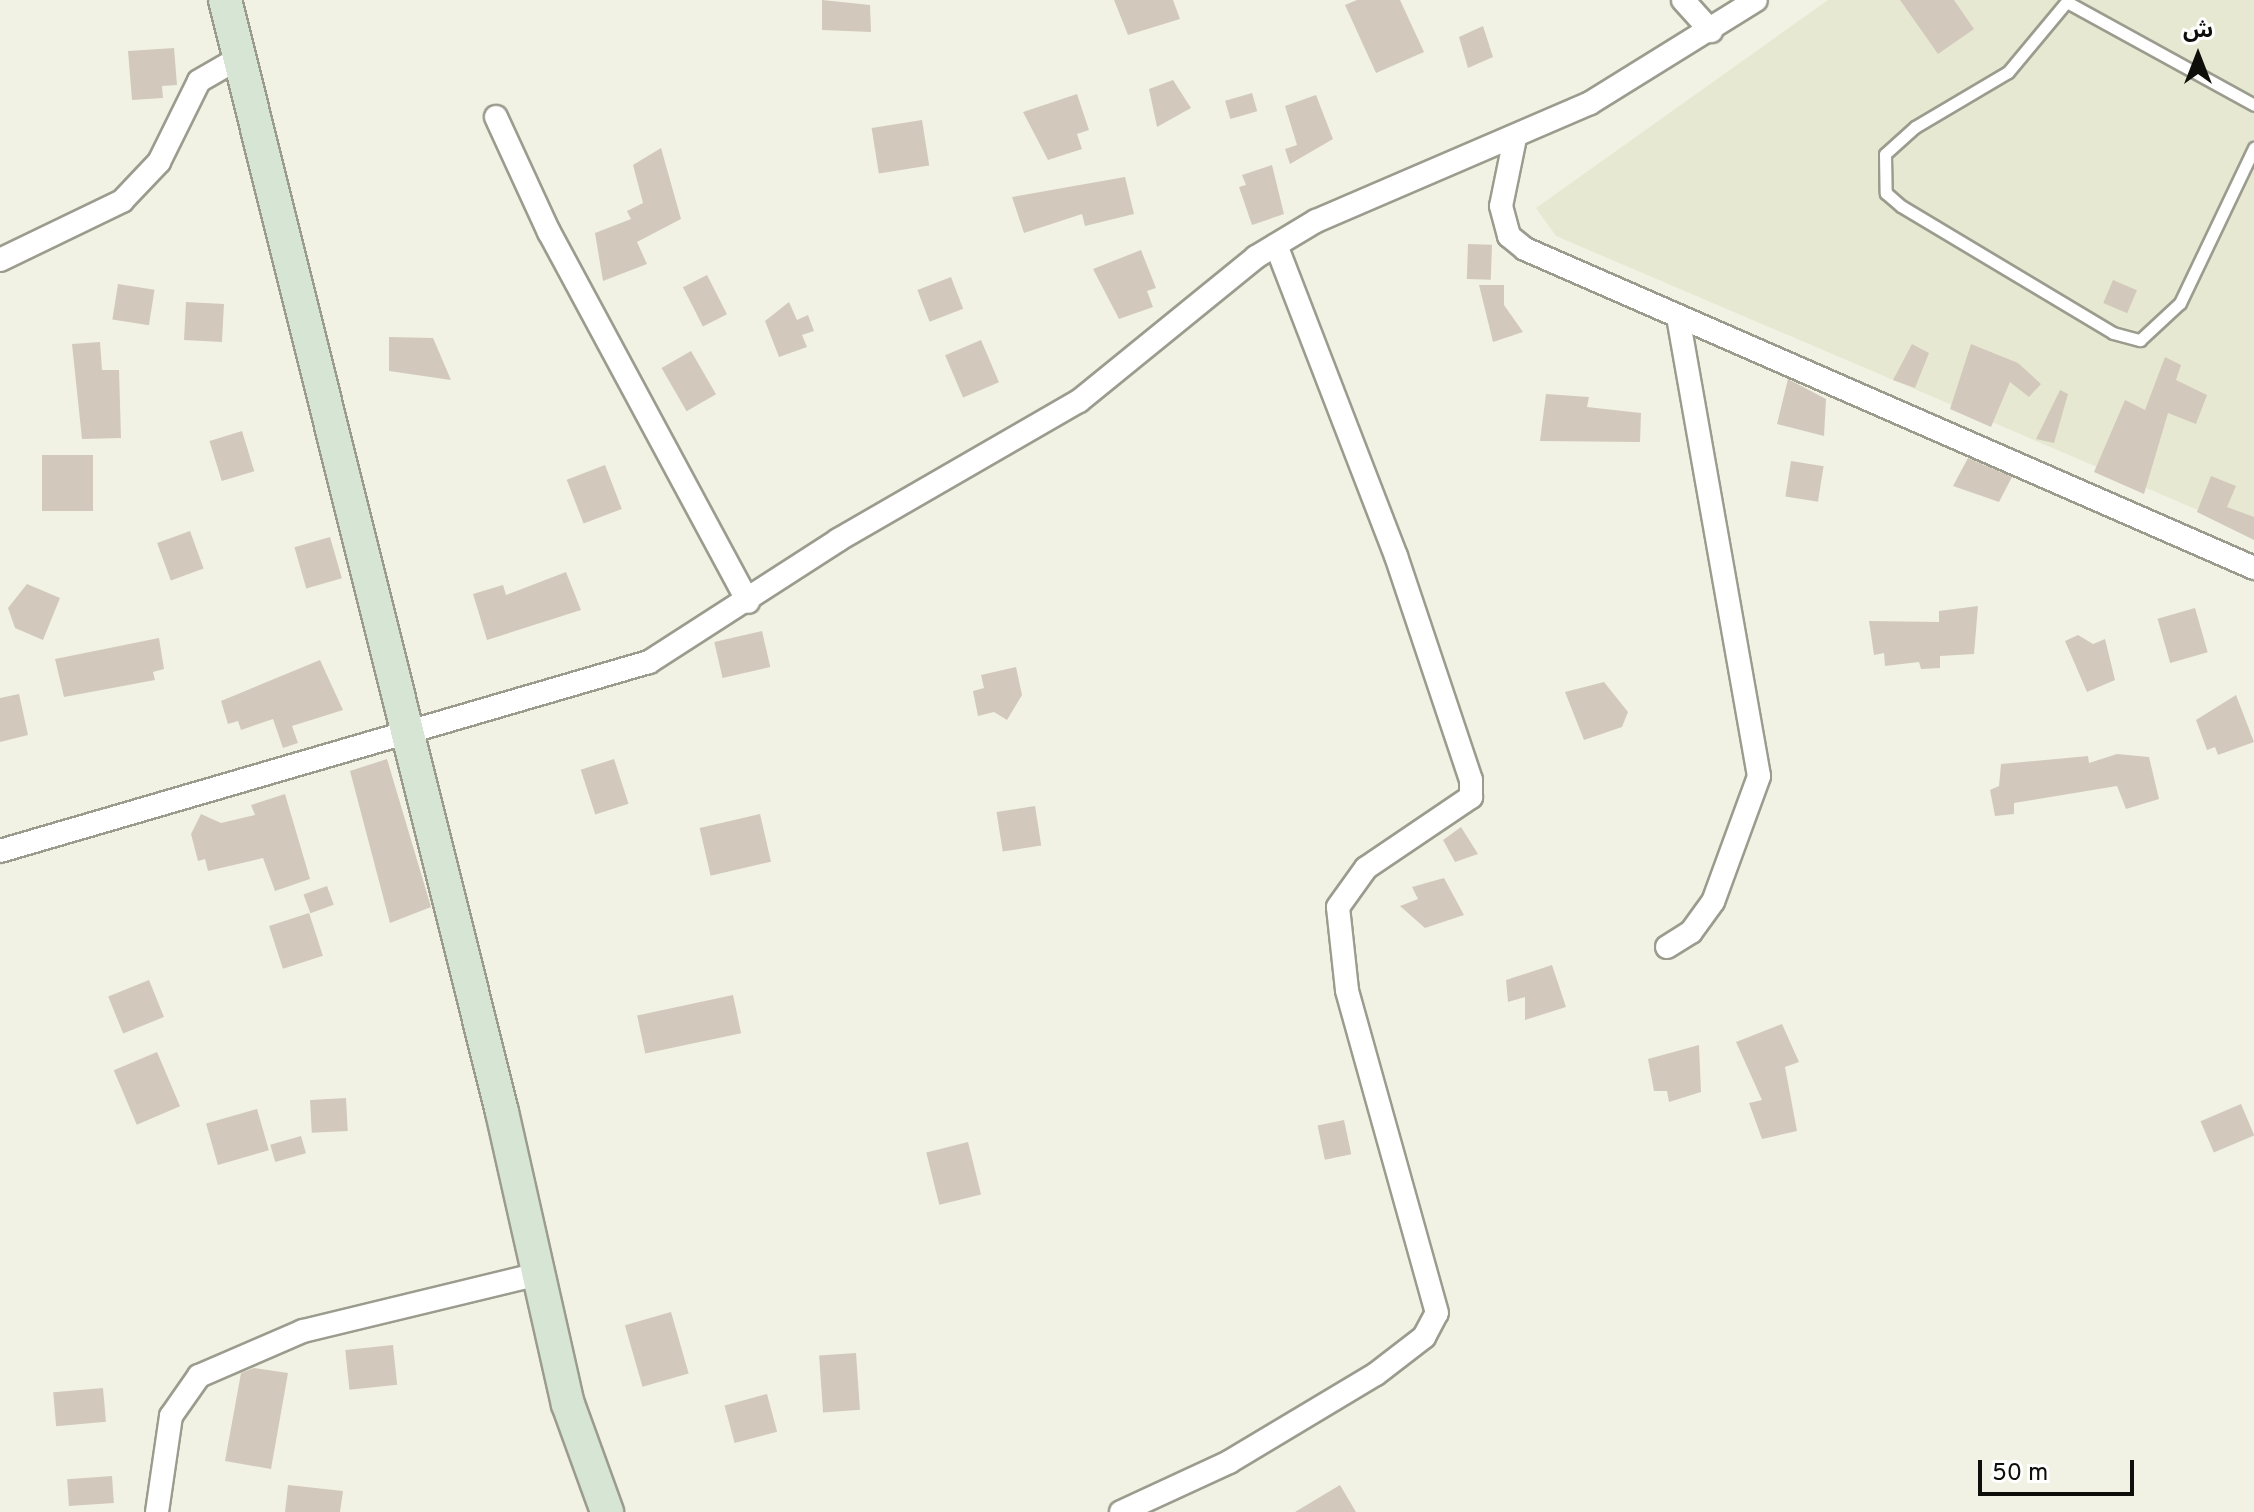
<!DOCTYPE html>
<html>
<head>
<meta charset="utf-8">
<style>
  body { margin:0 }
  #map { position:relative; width:2254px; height:1512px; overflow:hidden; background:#f1f2e3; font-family:Overpass,"Noto Sans Arabic",sans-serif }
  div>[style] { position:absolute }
  .built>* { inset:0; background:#e7e8d2 }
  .building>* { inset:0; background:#d2c9bc; transform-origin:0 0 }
  .roads { filter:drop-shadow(2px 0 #9b9c8e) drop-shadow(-2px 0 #9b9c8e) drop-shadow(0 2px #9b9c8e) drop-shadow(0 -2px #9b9c8e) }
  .lane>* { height:11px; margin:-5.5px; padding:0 5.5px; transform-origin:5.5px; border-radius:5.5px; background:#fff }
  .street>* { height:22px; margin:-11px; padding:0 11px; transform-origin:11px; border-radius:11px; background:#fff }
  .secondary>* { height:32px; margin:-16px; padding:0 16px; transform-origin:16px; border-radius:16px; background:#d6e5d4 }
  span { translate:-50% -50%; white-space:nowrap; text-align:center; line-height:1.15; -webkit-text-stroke:6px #fff; paint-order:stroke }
  .north { position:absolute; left:2158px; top:16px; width:80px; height:80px; -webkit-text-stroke:6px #fff; paint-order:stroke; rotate:0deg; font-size:22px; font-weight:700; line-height:32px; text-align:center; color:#0e0f0a }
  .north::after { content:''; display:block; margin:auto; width:28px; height:36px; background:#0e0f0a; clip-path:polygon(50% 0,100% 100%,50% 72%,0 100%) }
  .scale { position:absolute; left:1978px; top:1460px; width:156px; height:36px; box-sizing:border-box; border:4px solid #0e0f0a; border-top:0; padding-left:10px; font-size:24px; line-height:28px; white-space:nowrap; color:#0e0f0a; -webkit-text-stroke:6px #fff; paint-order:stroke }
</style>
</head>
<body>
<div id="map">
  <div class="built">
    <i style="clip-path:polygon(1828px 0,2254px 0,2254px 534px,1556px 236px,1536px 208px)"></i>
  </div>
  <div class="building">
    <i style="clip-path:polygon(822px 0,870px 5px,871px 32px,822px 30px)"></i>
    <i style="clip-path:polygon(1114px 0,1173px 0,1180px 19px,1128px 35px)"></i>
    <i style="clip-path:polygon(1357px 0,1400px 0,1424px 52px,1376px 73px,1345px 5px)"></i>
    <i style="clip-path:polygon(1900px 0,1954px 0,1974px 29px,1938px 54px)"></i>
    <i style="clip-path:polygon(1483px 26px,1493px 57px,1468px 68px,1459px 37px)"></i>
    <i style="clip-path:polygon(174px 48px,177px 85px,162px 86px,163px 98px,132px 100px,128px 51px)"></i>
    <i style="clip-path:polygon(1173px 80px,1191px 108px,1157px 127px,1149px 89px)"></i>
    <i style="left:1252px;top:93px;width:19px;height:28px;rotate:74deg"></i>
    <i style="clip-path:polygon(1077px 94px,1089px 130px,1077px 134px,1082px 149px,1048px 160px,1023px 112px)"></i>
    <i style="clip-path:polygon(1316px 95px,1333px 139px,1290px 164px,1285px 149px,1297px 145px,1285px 106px)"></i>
    <i style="left:922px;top:120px;width:46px;height:51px;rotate:81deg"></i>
    <i style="clip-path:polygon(661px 148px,681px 219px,637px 242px,647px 264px,603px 281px,595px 233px,631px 219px,627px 211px,643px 203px,633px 165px)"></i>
    <i style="clip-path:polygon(1272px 165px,1284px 214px,1252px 225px,1239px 187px,1246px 185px,1242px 175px)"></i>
    <i style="clip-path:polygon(1125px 177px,1134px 214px,1085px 226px,1082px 214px,1024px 233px,1012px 197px)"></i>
    <i style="left:1468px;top:244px;width:24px;height:35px;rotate:2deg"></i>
    <i style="clip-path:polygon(1141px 250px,1156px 288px,1147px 291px,1153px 307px,1119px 319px,1093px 269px)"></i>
    <i style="left:707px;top:275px;width:44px;height:27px;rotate:63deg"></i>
    <i style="left:951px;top:277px;width:34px;height:36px;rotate:69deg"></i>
    <i style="left:2113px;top:280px;width:26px;height:25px;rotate:23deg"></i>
    <i style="left:118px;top:284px;width:37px;height:36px;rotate:9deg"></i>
    <i style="clip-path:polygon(1479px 285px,1504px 285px,1504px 305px,1523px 332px,1493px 342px)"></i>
    <i style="left:186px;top:302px;width:38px;height:38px;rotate:3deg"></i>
    <i style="clip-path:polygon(789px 302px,797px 320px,808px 315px,814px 331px,802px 335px,807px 347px,779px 357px,765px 321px)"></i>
    <i style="clip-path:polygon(389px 337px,433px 338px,451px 380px,389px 371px)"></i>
    <i style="left:981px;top:340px;width:46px;height:39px;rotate:67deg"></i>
    <i style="clip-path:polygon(100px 342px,102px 370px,119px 370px,121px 438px,82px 439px,72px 344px)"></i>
    <i style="clip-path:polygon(1912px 344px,1929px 353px,1915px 388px,1893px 380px)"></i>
    <i style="clip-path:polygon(1971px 344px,2018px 363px,2041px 384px,2029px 397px,2010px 382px,1991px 427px,1950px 409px)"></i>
    <i style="left:691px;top:351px;width:50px;height:34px;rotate:60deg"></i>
    <i style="clip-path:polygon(2165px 357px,2181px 365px,2176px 380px,2207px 395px,2196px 424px,2168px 413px,2144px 494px,2094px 472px,2125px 400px,2145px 410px)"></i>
    <i style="clip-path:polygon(1788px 379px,1826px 399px,1824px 436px,1777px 424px)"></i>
    <i style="clip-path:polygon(2060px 390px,2068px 394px,2054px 443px,2036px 439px)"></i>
    <i style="clip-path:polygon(1546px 394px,1589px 397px,1587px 407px,1641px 413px,1640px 442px,1540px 441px)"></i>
    <i style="left:242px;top:431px;width:42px;height:34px;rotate:73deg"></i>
    <i style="left:42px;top:455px;width:51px;height:56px"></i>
    <i style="clip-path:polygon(1968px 458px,2012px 477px,1999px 502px,1953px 486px)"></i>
    <i style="left:1791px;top:461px;width:33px;height:36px;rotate:9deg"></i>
    <i style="left:605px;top:465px;width:47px;height:41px;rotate:69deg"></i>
    <i style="clip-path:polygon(2211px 476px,2236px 486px,2227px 507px,2254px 517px,2254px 540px,2197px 512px)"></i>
    <i style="left:190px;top:531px;width:40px;height:35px;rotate:70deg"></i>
    <i style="left:330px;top:537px;width:43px;height:37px;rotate:74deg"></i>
    <i style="clip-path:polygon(566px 572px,581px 610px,487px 640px,473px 594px,503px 585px,506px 595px)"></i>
    <i style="clip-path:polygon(27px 584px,60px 598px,43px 640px,15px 628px,8px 608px)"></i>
    <i style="clip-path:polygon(1978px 606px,1974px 654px,1940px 656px,1940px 668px,1921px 669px,1919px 662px,1885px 666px,1884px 653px,1874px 655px,1869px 621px,1939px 622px,1939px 611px)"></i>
    <i style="left:2195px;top:608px;width:46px;height:39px;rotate:74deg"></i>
    <i style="left:762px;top:631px;width:37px;height:49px;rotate:77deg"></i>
    <i style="clip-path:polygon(2078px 635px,2093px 644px,2105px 639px,2115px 680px,2087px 692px,2065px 641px)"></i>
    <i style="clip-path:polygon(159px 638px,164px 669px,153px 672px,155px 680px,64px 697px,55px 659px)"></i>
    <i style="clip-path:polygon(320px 660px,343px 710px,292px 726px,298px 743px,283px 748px,273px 719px,241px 730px,238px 721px,228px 724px,221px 701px)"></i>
    <i style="clip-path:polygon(1016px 667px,1022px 695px,1007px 720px,994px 712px,978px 716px,973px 691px,984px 688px,981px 675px)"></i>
    <i style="clip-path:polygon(1604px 682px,1628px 712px,1622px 727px,1584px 740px,1565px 692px)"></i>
    <i style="clip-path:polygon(19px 694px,28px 735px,0 742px,0 698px)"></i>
    <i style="clip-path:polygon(2236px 695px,2254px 742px,2218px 755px,2215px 747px,2207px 750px,2196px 720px)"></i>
    <i style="clip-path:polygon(2117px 754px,2149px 757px,2159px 799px,2126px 809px,2117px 786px,2014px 803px,2014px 814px,1995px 816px,1990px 790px,1999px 786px,2001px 764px,2088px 756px,2089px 763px)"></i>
    <i style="clip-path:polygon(387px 759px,431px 907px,390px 923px,350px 771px)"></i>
    <i style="left:614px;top:759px;width:47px;height:35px;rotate:72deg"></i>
    <i style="clip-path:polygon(285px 794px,310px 879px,275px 891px,263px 858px,208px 871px,205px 859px,198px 861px,191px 834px,201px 814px,221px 823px,255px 815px,251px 805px)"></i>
    <i style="left:1035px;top:806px;width:40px;height:39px;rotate:81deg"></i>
    <i style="left:760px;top:814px;width:49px;height:62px;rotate:77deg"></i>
    <i style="clip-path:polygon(1461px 827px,1478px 854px,1455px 862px,1443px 840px)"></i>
    <i style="clip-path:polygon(1444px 878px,1464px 915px,1425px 928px,1400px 906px,1418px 899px,1412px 887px)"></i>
    <i style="left:327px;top:886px;width:20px;height:25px;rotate:70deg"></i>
    <i style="left:309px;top:913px;width:45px;height:42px;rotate:72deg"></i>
    <i style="clip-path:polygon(1552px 965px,1566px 1007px,1525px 1020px,1525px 997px,1508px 1002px,1506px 980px)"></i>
    <i style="left:149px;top:980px;width:40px;height:44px;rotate:68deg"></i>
    <i style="left:733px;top:995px;width:39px;height:98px;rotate:78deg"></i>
    <i style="clip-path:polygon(1782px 1024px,1799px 1062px,1785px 1067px,1797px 1131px,1762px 1139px,1749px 1103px,1762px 1100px,1736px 1042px)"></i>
    <i style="clip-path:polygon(1699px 1045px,1701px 1092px,1669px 1102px,1667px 1091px,1654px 1091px,1648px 1059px)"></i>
    <i style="left:157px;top:1052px;width:59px;height:47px;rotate:67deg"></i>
    <i style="left:346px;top:1098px;width:33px;height:36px;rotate:87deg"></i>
    <i style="left:2241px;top:1104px;width:34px;height:44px;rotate:67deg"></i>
    <i style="left:257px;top:1109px;width:43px;height:53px;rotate:74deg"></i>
    <i style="left:1344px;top:1120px;width:35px;height:27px;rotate:78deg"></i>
    <i style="left:301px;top:1136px;width:18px;height:32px;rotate:74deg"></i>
    <i style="left:968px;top:1142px;width:54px;height:43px;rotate:76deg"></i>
    <i style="left:671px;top:1312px;width:64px;height:48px;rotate:74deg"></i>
    <i style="left:393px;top:1345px;width:40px;height:48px;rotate:84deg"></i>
    <i style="left:856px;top:1353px;width:57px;height:37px;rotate:86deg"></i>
    <i style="clip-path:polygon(254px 1368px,288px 1373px,271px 1469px,225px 1461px,241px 1373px)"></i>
    <i style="left:103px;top:1388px;width:34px;height:50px;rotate:85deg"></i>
    <i style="left:767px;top:1394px;width:39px;height:44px;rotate:75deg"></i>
    <i style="left:112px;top:1476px;width:27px;height:45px;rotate:86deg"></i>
    <i style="clip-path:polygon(288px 1485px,343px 1491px,340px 1512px,285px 1512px)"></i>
    <i style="clip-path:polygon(1340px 1485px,1356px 1512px,1295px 1512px)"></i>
  </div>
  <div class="roads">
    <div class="lane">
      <i style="left:2068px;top:0;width:94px;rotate:129.8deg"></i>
      <i style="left:2008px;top:72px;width:108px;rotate:149.4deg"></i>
      <i style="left:1915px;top:127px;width:40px;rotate:138deg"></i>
      <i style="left:1885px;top:154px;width:39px;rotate:89deg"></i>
      <i style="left:1886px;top:193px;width:20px;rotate:41deg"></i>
      <i style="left:1901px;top:206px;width:247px;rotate:30.9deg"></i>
      <i style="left:2113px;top:333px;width:28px;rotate:15deg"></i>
      <i style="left:2140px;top:340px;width:54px;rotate:-42.8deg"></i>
      <i style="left:2180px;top:303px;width:172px;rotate:-64.5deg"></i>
      <i style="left:2067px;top:2px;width:213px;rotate:28.8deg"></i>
    </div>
    <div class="street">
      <i style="left:1683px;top:0;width:42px;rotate:47.9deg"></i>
      <i style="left:496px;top:117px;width:127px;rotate:65.3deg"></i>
      <i style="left:549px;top:232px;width:420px;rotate:61.7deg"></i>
      <i style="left:1515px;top:138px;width:69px;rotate:101.6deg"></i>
      <i style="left:1501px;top:206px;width:31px;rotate:75deg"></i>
      <i style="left:1509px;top:236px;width:21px;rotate:39deg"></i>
      <i style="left:1525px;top:249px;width:796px;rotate:23.63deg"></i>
      <i style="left:0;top:260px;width:136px;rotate:-25.8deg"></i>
      <i style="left:122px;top:201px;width:54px;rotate:-46.5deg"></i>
      <i style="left:159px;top:162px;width:90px;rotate:-63.7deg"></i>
      <i style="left:199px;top:81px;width:46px;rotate:-29.9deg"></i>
      <i style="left:0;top:851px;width:676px;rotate:-16.24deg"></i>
      <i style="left:649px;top:662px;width:225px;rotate:-32.8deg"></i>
      <i style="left:838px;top:540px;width:278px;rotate:-30deg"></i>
      <i style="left:1079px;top:401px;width:228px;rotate:-39.1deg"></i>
      <i style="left:1256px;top:257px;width:70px;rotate:-31deg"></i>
      <i style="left:1316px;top:221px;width:298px;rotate:-23.3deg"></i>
      <i style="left:1590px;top:103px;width:195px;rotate:-31.8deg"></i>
      <i style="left:1667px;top:947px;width:28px;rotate:-32deg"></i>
      <i style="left:1691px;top:932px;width:37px;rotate:-54deg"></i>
      <i style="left:1713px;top:902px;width:134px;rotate:-69.9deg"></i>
      <i style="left:1759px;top:776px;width:466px;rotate:-100deg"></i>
      <i style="left:157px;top:1512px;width:97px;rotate:-81.7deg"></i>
      <i style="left:171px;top:1416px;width:49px;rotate:-55deg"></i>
      <i style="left:199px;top:1376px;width:113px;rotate:-23.4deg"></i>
      <i style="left:303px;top:1331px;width:242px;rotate:-13.6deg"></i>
      <i style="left:1121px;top:1512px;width:119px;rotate:-24.8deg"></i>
      <i style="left:1229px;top:1462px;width:171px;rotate:-30.9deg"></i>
      <i style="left:1376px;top:1374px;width:61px;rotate:-37.6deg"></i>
      <i style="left:1424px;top:1337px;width:27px;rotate:-62deg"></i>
      <i style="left:1437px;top:1313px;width:335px;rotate:-105.6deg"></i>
      <i style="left:1347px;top:990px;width:83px;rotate:-96.2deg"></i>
      <i style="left:1338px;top:907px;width:48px;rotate:-54.3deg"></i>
      <i style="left:1366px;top:868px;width:127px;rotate:-34.1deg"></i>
      <i style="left:1471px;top:797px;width:17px;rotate:-90deg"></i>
      <i style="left:1471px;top:780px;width:236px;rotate:-108.5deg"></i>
      <i style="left:1396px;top:556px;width:333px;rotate:-111.1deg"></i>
    </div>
    <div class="secondary">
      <i style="left:225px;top:0;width:1146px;rotate:76.01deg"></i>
      <i style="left:502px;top:1112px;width:299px;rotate:77.3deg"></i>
      <i style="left:568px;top:1404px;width:115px;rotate:70.1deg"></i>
    </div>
  </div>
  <div class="north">ش</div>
  <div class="scale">50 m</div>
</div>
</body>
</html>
